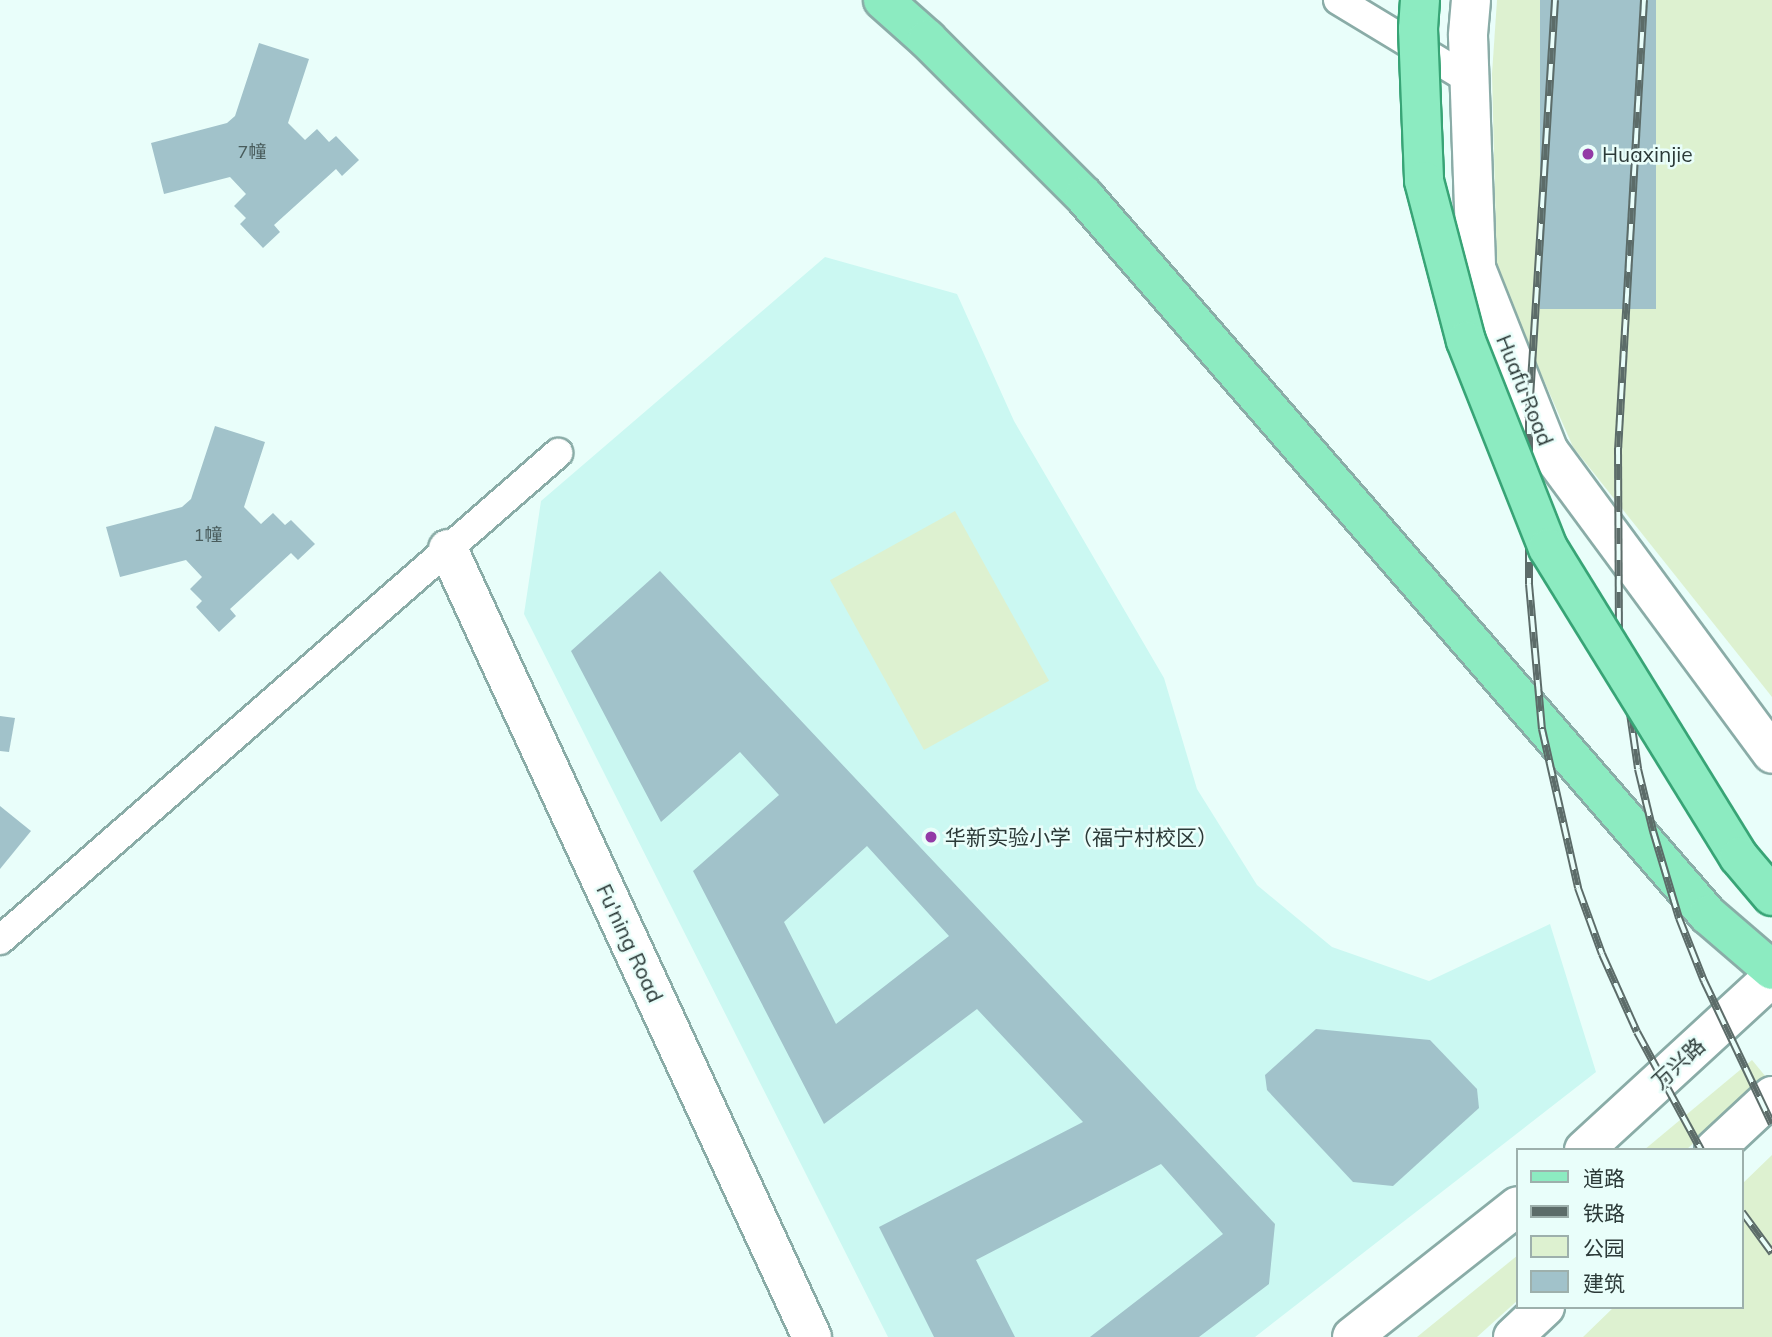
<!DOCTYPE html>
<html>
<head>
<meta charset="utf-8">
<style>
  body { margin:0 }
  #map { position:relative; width:1772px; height:1337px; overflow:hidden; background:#e9fefa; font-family:Mulish,"Noto Sans SC",sans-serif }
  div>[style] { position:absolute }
  .built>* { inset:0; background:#cbf8f2 }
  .green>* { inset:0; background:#ddf1d0; transform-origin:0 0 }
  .building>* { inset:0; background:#a1c2ca; transform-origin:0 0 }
  .roads { filter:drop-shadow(2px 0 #8aaca7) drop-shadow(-2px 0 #8aaca7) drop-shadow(0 2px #8aaca7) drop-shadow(0 -2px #8aaca7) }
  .street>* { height:28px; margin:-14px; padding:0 14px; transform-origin:14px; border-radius:14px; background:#fff }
  .secondary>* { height:38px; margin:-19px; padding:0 19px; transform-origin:19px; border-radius:19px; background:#fff }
  .primary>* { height:38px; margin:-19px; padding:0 19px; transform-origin:19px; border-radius:19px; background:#8cebc1 }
  .rail>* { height:8px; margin-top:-4px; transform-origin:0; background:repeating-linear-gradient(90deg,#e9fefa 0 16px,#5c6c69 0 32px); box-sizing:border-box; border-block:2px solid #5c6c69 }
  .bridges { filter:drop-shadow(2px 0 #38a476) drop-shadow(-2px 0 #38a476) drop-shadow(0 2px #38a476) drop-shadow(0 -2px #38a476) }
  .primary-bridge>* { height:38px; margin:-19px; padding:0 19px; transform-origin:19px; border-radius:19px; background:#8cebc1 }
  .dots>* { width:19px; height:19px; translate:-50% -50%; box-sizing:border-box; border:4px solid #e9fefa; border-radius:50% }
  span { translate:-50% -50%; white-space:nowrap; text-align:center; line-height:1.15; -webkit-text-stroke:5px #e9fefa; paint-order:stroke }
  .number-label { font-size:18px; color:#495c5c }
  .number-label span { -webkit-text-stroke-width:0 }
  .poi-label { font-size:21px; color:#2c3a38 }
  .left { translate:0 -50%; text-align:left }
  .street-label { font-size:21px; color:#2c3a38 }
  .legend { position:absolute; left:1516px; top:1148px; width:228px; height:161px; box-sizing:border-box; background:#e9fefa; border:2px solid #9db0ac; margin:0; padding:9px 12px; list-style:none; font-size:21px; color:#2c3a38 }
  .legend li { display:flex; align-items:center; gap:14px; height:35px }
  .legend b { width:35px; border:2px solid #9db0ac }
</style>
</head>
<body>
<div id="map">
  <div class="built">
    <i style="clip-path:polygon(825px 257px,957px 294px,1014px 421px,1164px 678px,1197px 789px,1257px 885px,1332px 947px,1429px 981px,1550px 924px,1596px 1072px,1255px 1337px,888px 1337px,524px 614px,541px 501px)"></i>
  </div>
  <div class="green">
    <i style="clip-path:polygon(1497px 0,1772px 0,1772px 697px,1573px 447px,1497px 273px,1492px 74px)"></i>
    <i style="left:955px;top:511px;width:194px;height:143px;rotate:61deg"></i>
    <i style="clip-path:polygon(1752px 1060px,1766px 1077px,1686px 1150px,1644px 1150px)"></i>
    <i style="clip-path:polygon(1772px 1155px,1772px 1337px,1583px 1337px,1614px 1307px,1742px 1307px,1742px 1184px)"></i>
    <i style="clip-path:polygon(1518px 1255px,1518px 1300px,1477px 1337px,1417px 1337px)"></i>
  </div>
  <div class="building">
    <i style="left:1540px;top:0;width:116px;height:309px"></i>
    <i style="clip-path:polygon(259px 43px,309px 59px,288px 123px,305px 140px,317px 129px,329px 142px,336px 136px,359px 160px,342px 176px,336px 169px,274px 225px,280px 232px,263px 248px,240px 224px,246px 218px,234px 206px,246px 194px,230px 177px,164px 194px,151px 143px,227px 123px,235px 116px)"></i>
    <i style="clip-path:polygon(215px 426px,265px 442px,244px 507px,261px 524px,273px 513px,285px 525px,291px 520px,315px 544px,298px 560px,291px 553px,230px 609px,236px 616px,219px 632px,196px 607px,202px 601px,190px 589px,202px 577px,186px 560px,120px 577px,106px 527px,182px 507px,191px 499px)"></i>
    <i style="clip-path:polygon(evenodd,660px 571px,1275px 1224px,1269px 1284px,1199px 1337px,1090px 1337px,1223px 1234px,1161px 1164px,976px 1260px,1015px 1337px,934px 1337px,879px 1227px,1083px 1122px,977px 1009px,824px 1124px,693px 871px,779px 795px,740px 752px,661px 822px,571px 651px,660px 571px,867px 846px,949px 936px,836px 1024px,784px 922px,867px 846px)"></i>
    <i style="clip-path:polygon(0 716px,15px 718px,9px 752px,0 751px)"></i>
    <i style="clip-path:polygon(0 806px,31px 831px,0 869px)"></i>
    <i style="clip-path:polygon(1316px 1029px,1430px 1040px,1477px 1089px,1479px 1108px,1393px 1186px,1353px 1182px,1267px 1090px,1265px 1075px)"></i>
  </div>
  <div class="roads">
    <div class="street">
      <i style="left:1338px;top:0;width:154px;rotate:31.2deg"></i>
      <i style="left:0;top:940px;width:741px;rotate:-41.11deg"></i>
    </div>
    <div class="secondary">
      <i style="left:1471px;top:0;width:36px;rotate:95deg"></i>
      <i style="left:1468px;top:36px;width:232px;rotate:88deg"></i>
      <i style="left:1476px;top:268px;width:197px;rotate:68.3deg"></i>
      <i style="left:1549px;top:451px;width:376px;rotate:53.6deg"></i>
      <i style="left:448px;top:549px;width:868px;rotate:65.21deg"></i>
      <i style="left:1584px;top:1150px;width:255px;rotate:-42.6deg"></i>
      <i style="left:1714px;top:1150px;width:79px;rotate:-43deg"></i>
      <i style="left:1352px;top:1337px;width:211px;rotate:-38.3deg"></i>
      <i style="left:1513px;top:1337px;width:44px;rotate:-43.2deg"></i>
    </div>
    <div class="primary">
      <i style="left:883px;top:0;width:59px;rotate:41.6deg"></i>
      <i style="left:927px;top:39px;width:222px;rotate:45deg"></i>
      <i style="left:1084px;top:196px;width:952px;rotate:49.05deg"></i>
      <i style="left:1708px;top:915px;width:84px;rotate:40.7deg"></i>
    </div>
  </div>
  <div class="rail">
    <i style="left:1555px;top:0;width:419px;rotate:93.6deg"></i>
    <i style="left:1529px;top:418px;width:166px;rotate:90deg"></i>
    <i style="left:1529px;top:584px;width:146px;rotate:84.9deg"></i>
    <i style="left:1542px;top:729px;width:163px;rotate:77.2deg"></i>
    <i style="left:1578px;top:888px;width:70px;rotate:70deg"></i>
    <i style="left:1602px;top:954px;width:85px;rotate:65.8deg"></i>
    <i style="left:1637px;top:1032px;width:134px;rotate:61.5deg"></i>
    <i style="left:1644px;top:0;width:449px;rotate:93.3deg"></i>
    <i style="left:1618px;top:448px;width:190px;rotate:89.7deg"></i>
    <i style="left:1619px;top:638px;width:132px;rotate:81.7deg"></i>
    <i style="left:1638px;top:769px;width:64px;rotate:76.4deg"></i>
    <i style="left:1653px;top:831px;width:91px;rotate:73.4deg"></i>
    <i style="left:1679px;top:918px;width:68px;rotate:68.4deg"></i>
    <i style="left:1704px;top:981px;width:158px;rotate:64.6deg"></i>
    <i style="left:1742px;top:1212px;width:51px;rotate:53.8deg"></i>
  </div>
  <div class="bridges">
    <div class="primary-bridge">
      <i style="left:1420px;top:0;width:29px;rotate:94deg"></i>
      <i style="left:1418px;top:29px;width:152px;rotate:87.7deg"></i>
      <i style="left:1424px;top:181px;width:165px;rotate:75.3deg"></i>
      <i style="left:1466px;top:341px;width:223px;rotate:68.4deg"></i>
      <i style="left:1548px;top:548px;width:363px;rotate:58.3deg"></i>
      <i style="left:1739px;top:857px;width:51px;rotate:49.8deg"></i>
    </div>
  </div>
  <div class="dots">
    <i style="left:1588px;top:154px;background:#933aa6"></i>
    <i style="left:931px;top:837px;background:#933aa6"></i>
  </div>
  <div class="number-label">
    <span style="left:252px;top:152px">7幢</span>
    <span style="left:208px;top:535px">1幢</span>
  </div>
  <div class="poi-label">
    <span class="left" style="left:1602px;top:154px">Huaxinjie</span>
    <span class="left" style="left:945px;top:837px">华新实验小学（福宁村校区）</span>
  </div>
  <div class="street-label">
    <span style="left:1525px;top:390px;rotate:68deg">Huafu Road</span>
    <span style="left:630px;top:943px;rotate:65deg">Fu'ning Road</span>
    <span style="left:1678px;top:1063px;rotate:-43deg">万兴路</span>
  </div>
  <ul class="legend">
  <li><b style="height:9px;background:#8cebc1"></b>道路</li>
  <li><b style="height:9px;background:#5c6c69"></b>铁路</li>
  <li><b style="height:19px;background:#ddf1d0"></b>公园</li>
  <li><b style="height:19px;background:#a1c2ca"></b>建筑</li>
  </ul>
</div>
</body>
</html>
